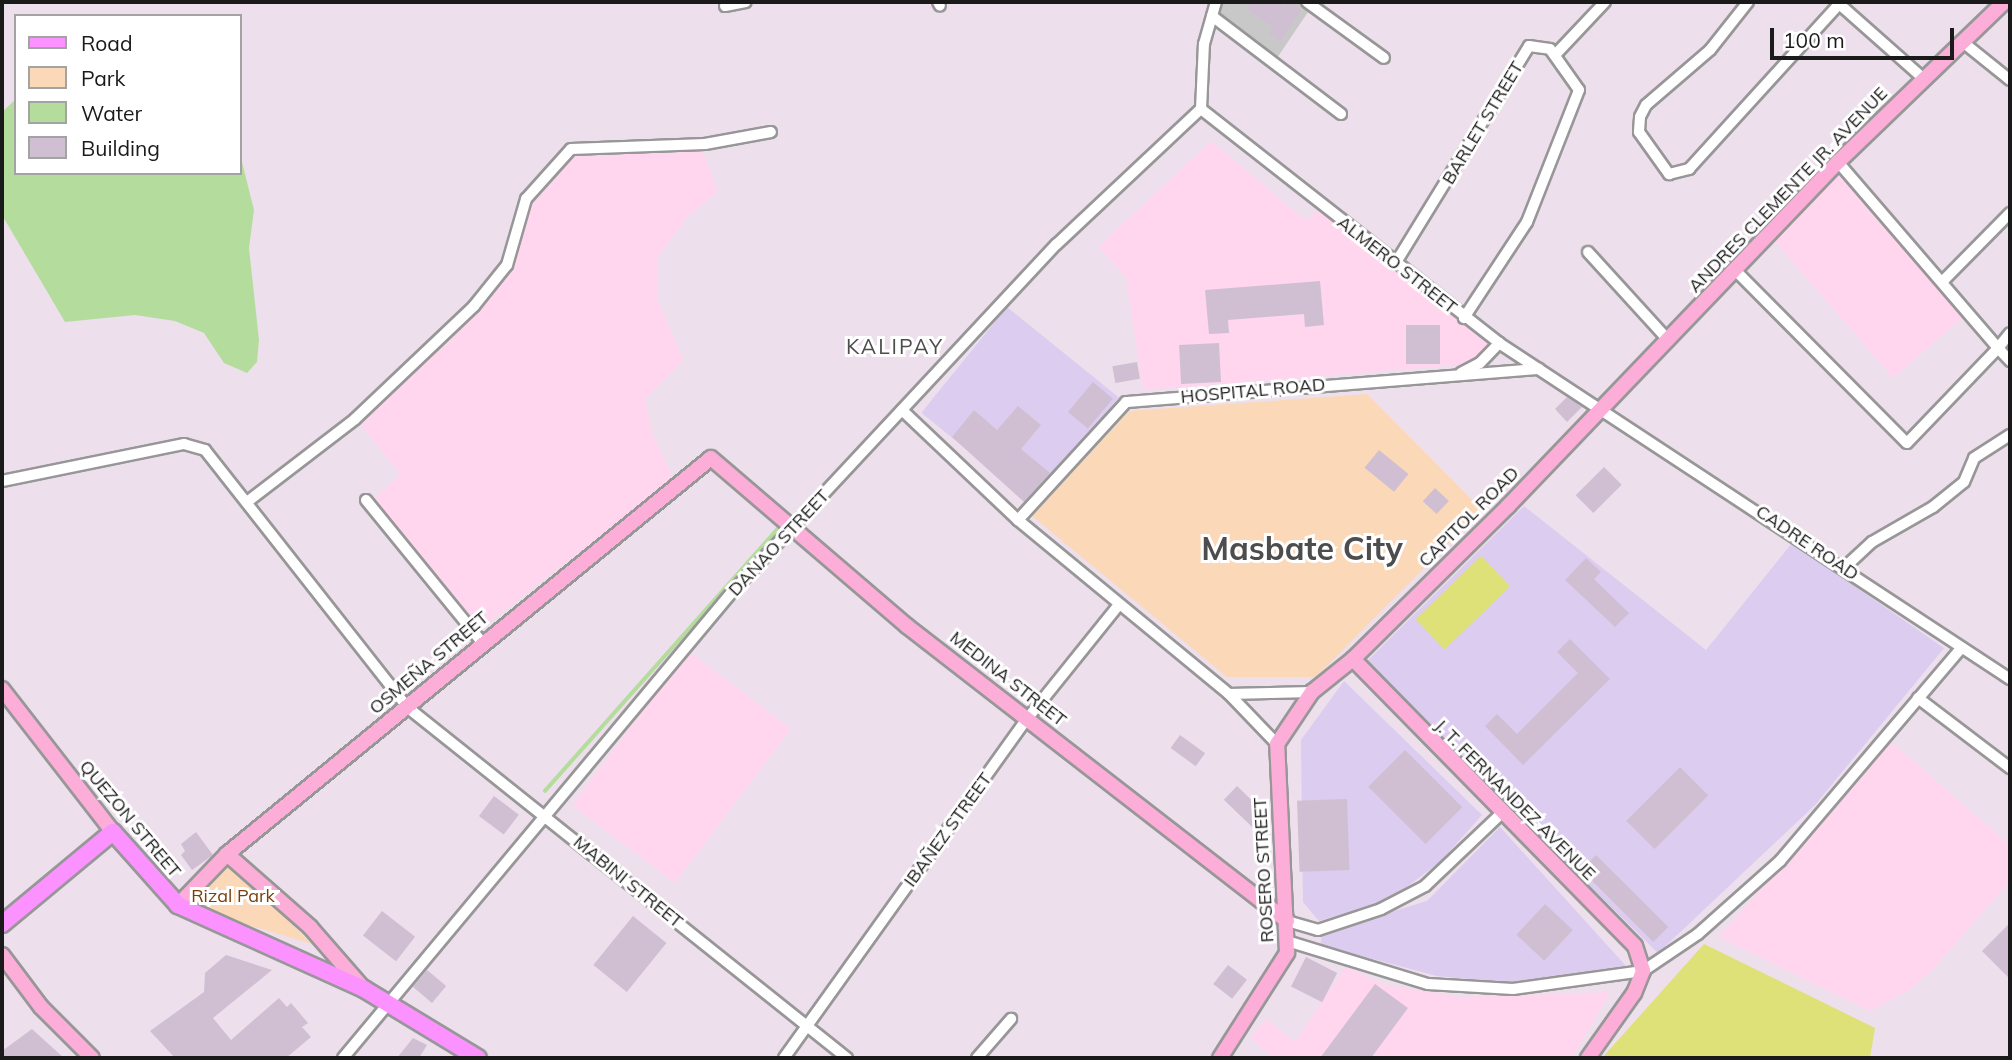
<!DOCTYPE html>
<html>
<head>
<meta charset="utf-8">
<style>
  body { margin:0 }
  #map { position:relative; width:2012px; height:1060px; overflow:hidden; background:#eddfec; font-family:Mulish,sans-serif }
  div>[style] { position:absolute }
  .commercial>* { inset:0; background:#dcccef; transform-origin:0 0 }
  .education>* { inset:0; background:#ffd6ee; transform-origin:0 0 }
  .religious>* { inset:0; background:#c8c8c8 }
  .park>* { inset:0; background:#fbd9b8 }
  .pitch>* { inset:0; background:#dee178; transform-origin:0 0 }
  .water>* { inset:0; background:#b4dd9d }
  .stream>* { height:3.5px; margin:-1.75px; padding:0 1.75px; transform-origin:1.75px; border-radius:1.75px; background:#b4dd9d }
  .building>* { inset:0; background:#d0bfd3; transform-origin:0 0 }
  .roads { filter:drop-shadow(2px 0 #979797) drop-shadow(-2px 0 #979797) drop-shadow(0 2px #979797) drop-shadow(0 -2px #979797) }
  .street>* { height:10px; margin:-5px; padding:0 5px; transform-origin:5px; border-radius:5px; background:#fff }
  .secondary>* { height:14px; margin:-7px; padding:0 7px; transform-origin:7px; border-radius:7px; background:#fcaed8 }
  .primary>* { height:16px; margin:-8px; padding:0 8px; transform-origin:8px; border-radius:8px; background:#fc92ff }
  span { translate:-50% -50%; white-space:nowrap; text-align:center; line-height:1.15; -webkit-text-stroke:6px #fff; paint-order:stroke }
  .street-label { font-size:18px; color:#1a1a1a }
  .park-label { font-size:18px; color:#7a3f06 }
  .quarter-label { font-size:21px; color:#4d4d4d; letter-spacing:2px }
  .town-label { font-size:32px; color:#4d4d4d; font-weight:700 }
  .frame { position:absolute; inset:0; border:4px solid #1a1a1a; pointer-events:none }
  .legend { position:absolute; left:14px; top:14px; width:228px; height:161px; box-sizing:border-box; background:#fff; border:2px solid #a3a3a3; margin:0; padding:9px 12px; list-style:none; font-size:21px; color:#1a1a1a }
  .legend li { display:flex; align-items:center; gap:14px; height:35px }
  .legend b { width:35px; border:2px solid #a3a3a3 }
  .scale { position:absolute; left:1770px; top:28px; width:184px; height:32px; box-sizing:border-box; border:4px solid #1a1a1a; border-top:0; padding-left:9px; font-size:21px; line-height:24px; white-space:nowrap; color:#1a1a1a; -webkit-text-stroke:5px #fff; paint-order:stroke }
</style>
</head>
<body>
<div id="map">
  <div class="commercial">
    <i style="left:1007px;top:307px;width:144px;height:136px;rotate:39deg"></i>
    <i style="clip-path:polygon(1524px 506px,1706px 650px,1792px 543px,1944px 648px,1815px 805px,1658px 953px,1364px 664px)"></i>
    <i style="clip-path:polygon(1344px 681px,1482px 815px,1440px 862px,1388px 901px,1319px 921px,1303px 902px,1301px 740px)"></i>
    <i style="clip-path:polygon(1500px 827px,1626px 966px,1520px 984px,1437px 976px,1320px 945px,1323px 933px,1427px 901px)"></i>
  </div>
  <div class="education">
    <i style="clip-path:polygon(1211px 141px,1306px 221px,1318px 209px,1491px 344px,1471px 364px,1143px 390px,1126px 277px,1098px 247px)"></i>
    <i style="clip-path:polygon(703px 152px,718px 192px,687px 217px,657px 259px,657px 298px,683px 360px,645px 399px,653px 436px,674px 479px,476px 632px,374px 499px,400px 474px,359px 423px,502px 282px,526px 214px,567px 160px,587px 153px)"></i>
    <i style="left:1841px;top:170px;width:191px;height:97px;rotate:49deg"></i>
    <i style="left:688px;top:651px;width:129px;height:193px;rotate:37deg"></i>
    <i style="clip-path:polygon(1890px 741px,2010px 845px,2010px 881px,1932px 970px,1909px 990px,1870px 1011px,1719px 937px)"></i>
    <i style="clip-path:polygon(1346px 966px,1384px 985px,1462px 997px,1610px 992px,1572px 1058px,1273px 1058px,1250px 1038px,1266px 1019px,1295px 1042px)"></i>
  </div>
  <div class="religious">
    <i style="clip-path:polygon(1222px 2px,1299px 2px,1310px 9px,1277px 58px,1217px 14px)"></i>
  </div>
  <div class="park">
    <i style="clip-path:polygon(1367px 394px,1482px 510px,1316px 677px,1227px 677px,1032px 516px,1129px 411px)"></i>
    <i style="clip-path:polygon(231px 863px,312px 944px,187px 907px)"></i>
  </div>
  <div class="pitch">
    <i style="left:1481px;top:556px;width:42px;height:91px;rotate:46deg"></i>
    <i style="clip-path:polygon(1704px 944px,1875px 1028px,1870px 1058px,1602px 1058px)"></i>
  </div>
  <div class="water">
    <i style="clip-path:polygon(16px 99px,16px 173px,240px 173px,240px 154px,254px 210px,249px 248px,259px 340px,257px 362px,247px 373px,224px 363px,204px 333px,175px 321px,135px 315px,65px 322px,2px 215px,2px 112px)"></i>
  </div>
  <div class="stream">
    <i style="left:545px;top:791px;width:357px;rotate:-48.4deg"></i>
  </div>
  <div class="building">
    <i style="clip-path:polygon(1252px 2px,1279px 2px,1285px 7px,1291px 2px,1301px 10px,1280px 42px,1269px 34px,1273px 28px,1247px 9px)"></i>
    <i style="clip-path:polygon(1320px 281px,1324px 325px,1305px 327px,1304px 314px,1228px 320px,1229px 333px,1209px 334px,1205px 290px)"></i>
    <i style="left:1406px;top:325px;width:34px;height:39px"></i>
    <i style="left:1219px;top:343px;width:39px;height:40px;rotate:87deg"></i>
    <i style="left:1137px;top:362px;width:17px;height:25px;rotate:80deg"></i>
    <i style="left:1093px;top:382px;width:26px;height:39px;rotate:40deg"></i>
    <i style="clip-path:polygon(1567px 397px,1582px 407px,1567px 422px,1555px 409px)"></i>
    <i style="clip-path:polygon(1018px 406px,1041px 425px,1021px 449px,1050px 473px,1024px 502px,952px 437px,974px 410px,997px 430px)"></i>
    <i style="left:1379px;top:450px;width:38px;height:23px;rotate:39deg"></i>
    <i style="left:1604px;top:467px;width:25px;height:40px;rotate:45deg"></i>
    <i style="left:1435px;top:488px;width:19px;height:18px;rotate:43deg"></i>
    <i style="clip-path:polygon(1586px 558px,1601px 572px,1594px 579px,1629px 613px,1615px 627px,1565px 580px)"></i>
    <i style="clip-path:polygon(1570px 639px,1610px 679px,1523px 765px,1485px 726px,1497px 714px,1517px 734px,1578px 673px,1557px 652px)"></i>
    <i style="left:1180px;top:735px;width:31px;height:16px;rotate:36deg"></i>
    <i style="left:1405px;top:750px;width:81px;height:52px;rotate:45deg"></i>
    <i style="left:1680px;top:767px;width:40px;height:76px;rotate:45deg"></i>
    <i style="left:1237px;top:786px;width:42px;height:19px;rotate:44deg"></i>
    <i style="left:494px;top:796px;width:31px;height:25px;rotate:37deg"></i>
    <i style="left:1347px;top:799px;width:71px;height:50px;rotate:88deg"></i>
    <i style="clip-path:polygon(196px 832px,213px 855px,192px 870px,181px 855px,185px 851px,181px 844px)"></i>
    <i style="left:1596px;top:855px;width:102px;height:21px;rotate:45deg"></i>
    <i style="left:1545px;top:904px;width:38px;height:42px;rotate:43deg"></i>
    <i style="left:382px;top:911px;width:42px;height:31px;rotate:38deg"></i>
    <i style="left:633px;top:916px;width:43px;height:63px;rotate:39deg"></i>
    <i style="clip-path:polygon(2010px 923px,2010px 979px,1982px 951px)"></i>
    <i style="clip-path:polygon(226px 955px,272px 970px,213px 1018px,231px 1040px,279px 998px,287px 1007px,291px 1003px,308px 1023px,302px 1027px,311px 1037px,286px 1058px,175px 1058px,150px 1031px,204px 992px,205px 973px)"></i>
    <i style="left:1306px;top:957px;width:35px;height:33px;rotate:27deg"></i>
    <i style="left:1228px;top:965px;width:24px;height:24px;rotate:38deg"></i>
    <i style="left:427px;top:970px;width:25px;height:22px;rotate:40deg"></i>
    <i style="clip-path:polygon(1375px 984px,1408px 1008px,1371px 1058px,1320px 1058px)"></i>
    <i style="clip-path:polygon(32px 1029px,64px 1058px,2px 1058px,2px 1051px)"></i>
    <i style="clip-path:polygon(413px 1038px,427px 1045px,419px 1058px,397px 1058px)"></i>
  </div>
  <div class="roads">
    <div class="street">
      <i style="left:938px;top:2px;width:4px;rotate:63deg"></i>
      <i style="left:1307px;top:2px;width:95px;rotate:36deg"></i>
      <i style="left:1748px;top:2px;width:61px;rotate:128.4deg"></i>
      <i style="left:1710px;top:50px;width:84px;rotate:139.3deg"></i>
      <i style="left:1646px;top:105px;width:13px;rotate:117deg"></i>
      <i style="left:1640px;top:117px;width:15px;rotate:94deg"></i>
      <i style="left:1639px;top:132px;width:52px;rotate:54.5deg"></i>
      <i style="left:1669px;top:174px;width:21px;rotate:-14deg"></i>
      <i style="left:1689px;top:169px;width:226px;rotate:-47.7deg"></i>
      <i style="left:1837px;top:2px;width:115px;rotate:41.5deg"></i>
      <i style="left:725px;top:6px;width:21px;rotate:-11deg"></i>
      <i style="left:1212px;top:16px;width:162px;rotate:37.2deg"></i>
      <i style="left:1964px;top:43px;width:59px;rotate:38.8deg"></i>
      <i style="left:1555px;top:55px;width:73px;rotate:-46.7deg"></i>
      <i style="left:1201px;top:109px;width:379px;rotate:38.1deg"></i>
      <i style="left:1499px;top:343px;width:612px;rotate:33.33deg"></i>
      <i style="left:1201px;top:109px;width:65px;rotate:-87.4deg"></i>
      <i style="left:1204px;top:44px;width:44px;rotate:-74.1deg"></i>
      <i style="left:1838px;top:162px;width:245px;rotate:49.3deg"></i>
      <i style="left:1998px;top:348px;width:19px;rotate:-51deg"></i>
      <i style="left:1588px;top:252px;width:120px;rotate:47.7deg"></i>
      <i style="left:1395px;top:264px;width:256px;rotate:-58.4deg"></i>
      <i style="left:1529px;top:46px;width:21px;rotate:8deg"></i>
      <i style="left:1550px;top:49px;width:50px;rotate:54.7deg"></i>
      <i style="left:1579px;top:90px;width:142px;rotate:111.5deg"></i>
      <i style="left:1527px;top:222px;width:115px;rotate:123.3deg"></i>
      <i style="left:1737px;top:272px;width:241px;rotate:45.2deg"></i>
      <i style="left:1907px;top:443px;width:132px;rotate:-46.2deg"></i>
      <i style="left:1998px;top:348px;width:18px;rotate:47deg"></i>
      <i style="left:1944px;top:280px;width:94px;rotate:-45.4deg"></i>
      <i style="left:1461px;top:373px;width:21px;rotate:-28deg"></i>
      <i style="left:1480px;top:363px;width:28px;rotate:-46deg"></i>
      <i style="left:902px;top:410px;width:160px;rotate:43.5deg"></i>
      <i style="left:1018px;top:520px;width:273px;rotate:39.5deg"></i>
      <i style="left:1229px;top:694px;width:69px;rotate:46.2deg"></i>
      <i style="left:2px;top:481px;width:186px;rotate:-11.5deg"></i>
      <i style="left:184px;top:444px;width:22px;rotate:16deg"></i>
      <i style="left:205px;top:450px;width:327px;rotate:51.8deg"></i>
      <i style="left:407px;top:707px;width:563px;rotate:38.58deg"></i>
      <i style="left:366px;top:500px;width:183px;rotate:50.8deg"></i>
      <i style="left:247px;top:502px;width:136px;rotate:-37.5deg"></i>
      <i style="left:355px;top:419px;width:164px;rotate:-43.5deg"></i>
      <i style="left:474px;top:306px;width:53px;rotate:-51.2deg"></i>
      <i style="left:507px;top:265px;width:69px;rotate:-73.9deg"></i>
      <i style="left:526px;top:199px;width:67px;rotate:-48deg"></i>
      <i style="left:571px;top:149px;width:134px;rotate:-2.1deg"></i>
      <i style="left:705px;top:144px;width:67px;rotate:-10.3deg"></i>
      <i style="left:1018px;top:520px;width:160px;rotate:-47.5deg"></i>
      <i style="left:1126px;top:402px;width:414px;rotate:-4.6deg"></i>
      <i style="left:1844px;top:568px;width:38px;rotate:-43deg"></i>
      <i style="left:1872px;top:542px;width:70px;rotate:-29.8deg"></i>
      <i style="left:1933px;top:507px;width:40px;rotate:-39deg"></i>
      <i style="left:1964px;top:482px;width:26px;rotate:-67deg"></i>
      <i style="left:1974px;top:458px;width:43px;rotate:-32.6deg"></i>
      <i style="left:1229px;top:694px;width:83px;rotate:-1.4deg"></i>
      <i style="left:1918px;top:698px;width:116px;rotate:37.3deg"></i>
      <i style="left:1287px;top:921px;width:32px;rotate:16deg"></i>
      <i style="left:1318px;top:930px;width:66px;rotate:-18.4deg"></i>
      <i style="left:1381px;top:909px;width:50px;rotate:-27.6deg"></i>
      <i style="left:1425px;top:886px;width:109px;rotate:-43.5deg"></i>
      <i style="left:1287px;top:941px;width:147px;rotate:17deg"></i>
      <i style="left:1428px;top:984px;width:85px;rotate:3.4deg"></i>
      <i style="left:1513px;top:989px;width:131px;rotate:-7.9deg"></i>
      <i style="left:1643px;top:971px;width:66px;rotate:-33.9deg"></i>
      <i style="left:1698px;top:934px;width:110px;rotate:-41.7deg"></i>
      <i style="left:1780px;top:861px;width:280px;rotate:-49.6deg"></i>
      <i style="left:343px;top:1058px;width:607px;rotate:-50.15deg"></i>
      <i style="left:732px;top:592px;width:476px;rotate:-47deg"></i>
      <i style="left:1057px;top:244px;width:197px;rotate:-43.2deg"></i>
      <i style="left:784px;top:1058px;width:417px;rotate:-54.4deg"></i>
      <i style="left:1027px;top:719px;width:145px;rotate:-51.2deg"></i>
      <i style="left:977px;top:1058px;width:52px;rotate:-48.9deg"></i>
    </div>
    <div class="secondary">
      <i style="left:1353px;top:659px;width:402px;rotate:45.5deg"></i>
      <i style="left:1635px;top:946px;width:26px;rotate:72deg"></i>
      <i style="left:1643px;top:971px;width:24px;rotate:112deg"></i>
      <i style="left:1634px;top:993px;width:80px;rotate:125.3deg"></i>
      <i style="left:2px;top:689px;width:181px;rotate:52.2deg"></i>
      <i style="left:227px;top:854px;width:111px;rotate:41.3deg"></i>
      <i style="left:310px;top:927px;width:81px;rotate:49deg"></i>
      <i style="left:178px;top:905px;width:71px;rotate:-46.1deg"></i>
      <i style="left:227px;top:854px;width:625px;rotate:-39.29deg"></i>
      <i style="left:711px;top:458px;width:258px;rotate:40.6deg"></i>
      <i style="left:907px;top:626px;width:481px;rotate:37.8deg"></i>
      <i style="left:2px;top:955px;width:65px;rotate:53.1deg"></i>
      <i style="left:41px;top:1007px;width:72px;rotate:45deg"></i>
      <i style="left:1220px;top:1058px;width:125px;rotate:-57.5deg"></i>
      <i style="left:1287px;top:953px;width:209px;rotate:-92.7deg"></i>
      <i style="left:1277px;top:744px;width:63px;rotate:-56.1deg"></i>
      <i style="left:1312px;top:692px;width:53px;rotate:-38.8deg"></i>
      <i style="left:1353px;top:659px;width:218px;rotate:-44.6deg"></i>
      <i style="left:1508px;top:506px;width:477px;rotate:-46.2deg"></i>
      <i style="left:1838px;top:162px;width:231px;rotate:-43.9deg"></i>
    </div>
    <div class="primary">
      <i style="left:2px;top:924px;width:144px;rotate:-39.7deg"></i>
      <i style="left:113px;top:832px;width:98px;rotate:48.3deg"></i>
      <i style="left:178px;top:905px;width:204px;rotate:24.3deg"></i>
      <i style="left:364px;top:989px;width:133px;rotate:31.2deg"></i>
    </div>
  </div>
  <div class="street-label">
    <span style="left:1483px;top:123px;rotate:-59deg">BARLET STREET</span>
    <span style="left:1788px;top:190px;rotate:-46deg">ANDRES CLEMENTE JR. AVENUE</span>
    <span style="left:1397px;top:265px;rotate:38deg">ALMERO STREET</span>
    <span style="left:1253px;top:391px;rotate:-5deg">HOSPITAL ROAD</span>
    <span style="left:1469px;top:517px;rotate:-45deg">CAPITOL ROAD</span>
    <span style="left:779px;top:543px;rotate:-47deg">DANAO STREET</span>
    <span style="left:1807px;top:543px;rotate:34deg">CADRE ROAD</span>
    <span style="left:429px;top:663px;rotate:-40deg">OSMEÑA STREET</span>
    <span style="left:1008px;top:679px;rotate:38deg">MEDINA STREET</span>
    <span style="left:1515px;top:800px;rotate:45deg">J. T. FERNANDEZ AVENUE</span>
    <span style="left:130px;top:819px;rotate:50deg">QUEZON STREET</span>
    <span style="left:948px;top:830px;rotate:-54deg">IBAÑEZ STREET</span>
    <span style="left:1264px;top:870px;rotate:-93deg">ROSERO STREET</span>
    <span style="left:628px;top:882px;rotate:39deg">MABINI STREET</span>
  </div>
  <div class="park-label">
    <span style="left:233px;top:896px">Rizal Park</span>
  </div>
  <div class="quarter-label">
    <span style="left:895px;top:346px">KALIPAY</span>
  </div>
  <div class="town-label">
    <span style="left:1302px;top:548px">Masbate City</span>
  </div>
  <div class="frame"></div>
  <ul class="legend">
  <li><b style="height:9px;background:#fc92ff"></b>Road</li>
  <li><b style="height:19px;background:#fbd9b8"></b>Park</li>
  <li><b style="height:19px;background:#b4dd9d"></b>Water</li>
  <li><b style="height:19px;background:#d0bfd3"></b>Building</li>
  </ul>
  <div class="scale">100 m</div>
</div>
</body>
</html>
